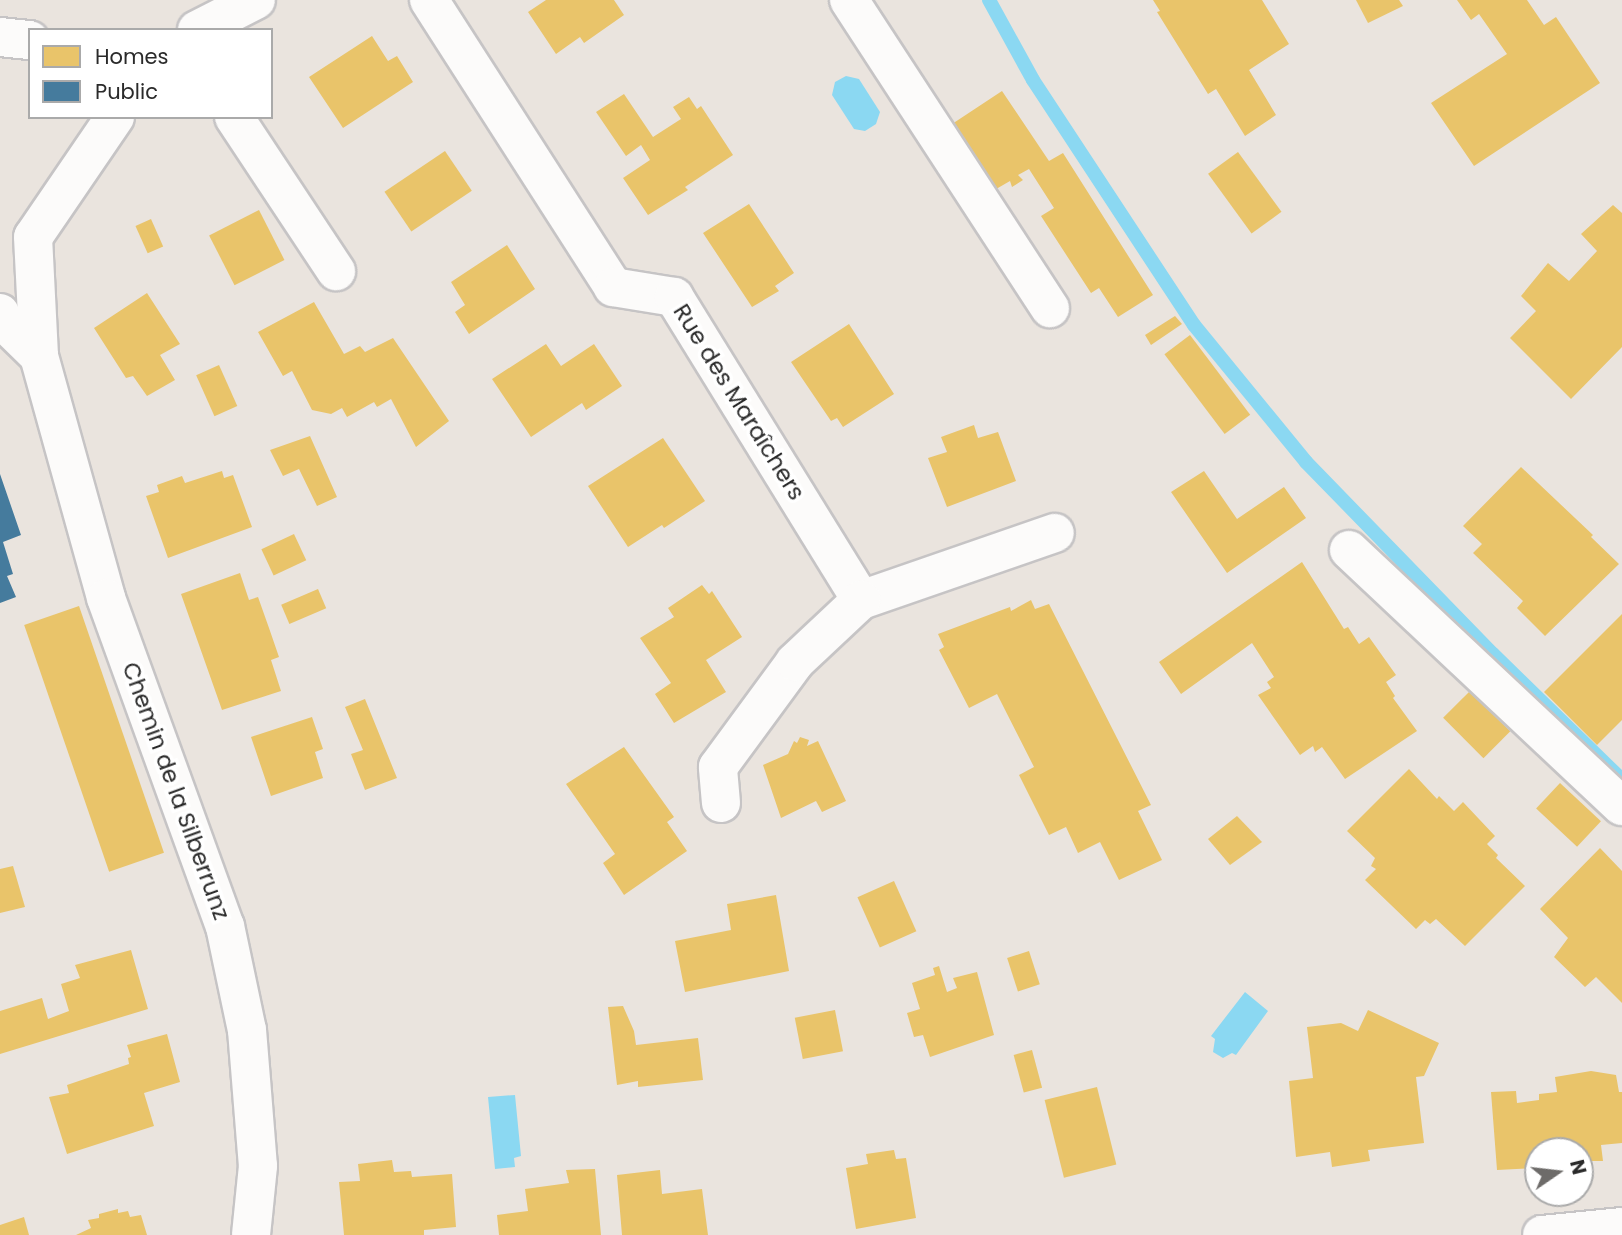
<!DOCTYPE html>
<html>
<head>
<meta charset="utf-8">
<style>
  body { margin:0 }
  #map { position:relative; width:1622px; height:1235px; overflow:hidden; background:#eae4de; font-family:Poppins,sans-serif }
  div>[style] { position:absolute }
  .water>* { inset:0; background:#8bd8f2 }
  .homes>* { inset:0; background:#e9c46a; transform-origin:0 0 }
  .public>* { inset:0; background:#457b9d }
  .stream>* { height:14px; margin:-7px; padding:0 7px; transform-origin:7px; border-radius:7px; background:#8bd8f2 }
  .roads { filter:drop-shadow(2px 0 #c6c4c5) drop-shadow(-2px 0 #c6c4c5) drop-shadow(0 2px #c6c4c5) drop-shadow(0 -2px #c6c4c5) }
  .minor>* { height:38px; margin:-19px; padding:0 19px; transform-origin:19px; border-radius:19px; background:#fcfbfa }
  span { translate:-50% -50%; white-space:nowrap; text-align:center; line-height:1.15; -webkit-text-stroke:7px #fff; paint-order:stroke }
  .street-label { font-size:23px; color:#2a2a2a }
  .legend { position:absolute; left:28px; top:28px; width:245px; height:91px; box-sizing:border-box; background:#fff; border:2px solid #aaa; margin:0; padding:9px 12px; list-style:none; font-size:21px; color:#2a2a2a }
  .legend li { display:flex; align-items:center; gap:14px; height:35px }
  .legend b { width:35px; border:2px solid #aaa }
  .north { position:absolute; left:1524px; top:1137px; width:70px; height:70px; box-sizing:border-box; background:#fff; border:2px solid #aaa; border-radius:50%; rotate:76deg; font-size:19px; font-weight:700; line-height:28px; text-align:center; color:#2a2a2a }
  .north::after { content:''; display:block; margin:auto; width:24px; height:32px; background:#6d6b69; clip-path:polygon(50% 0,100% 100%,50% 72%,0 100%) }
</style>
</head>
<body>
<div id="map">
  <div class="water">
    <i style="clip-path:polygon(846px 76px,859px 79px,880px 112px,876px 124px,865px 131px,854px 129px,832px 95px,835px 82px)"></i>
    <i style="clip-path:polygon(1245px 992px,1268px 1011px,1236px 1055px,1232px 1053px,1223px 1058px,1213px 1052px,1215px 1039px,1211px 1036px)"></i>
    <i style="clip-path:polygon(515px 1095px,521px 1156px,514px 1158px,515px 1167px,495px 1169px,488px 1097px)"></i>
  </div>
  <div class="homes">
    <i style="clip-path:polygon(546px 0,614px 0,624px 15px,584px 43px,580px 37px,556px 54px,528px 12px)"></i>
    <i style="clip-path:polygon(1153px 0,1262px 0,1289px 44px,1249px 70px,1276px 115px,1245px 136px,1216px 89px,1208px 94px,1157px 12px,1160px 11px)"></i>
    <i style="clip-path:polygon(1356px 0,1399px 0,1403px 6px,1368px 23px)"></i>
    <i style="clip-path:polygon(1457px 0,1527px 0,1544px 25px,1556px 17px,1600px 83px,1474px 166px,1431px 103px,1507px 54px,1479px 14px,1471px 20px)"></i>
    <i style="clip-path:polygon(372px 36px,388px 61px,397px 56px,413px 82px,343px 128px,309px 77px)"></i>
    <i style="clip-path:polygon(1002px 91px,1049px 161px,1063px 153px,1153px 295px,1118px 317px,1099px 288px,1091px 293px,1041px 216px,1054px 208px,1029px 169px,1018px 175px,1023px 180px,1012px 187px,1010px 181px,991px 192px,949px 126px)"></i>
    <i style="clip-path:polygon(624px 94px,653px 137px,681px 119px,673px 107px,689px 97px,697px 109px,701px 106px,733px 155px,685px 187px,688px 190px,648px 215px,623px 178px,650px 160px,641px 145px,626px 156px,596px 112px)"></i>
    <i style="left:445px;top:151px;width:48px;height:73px;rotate:56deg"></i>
    <i style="left:1238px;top:152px;width:74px;height:37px;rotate:54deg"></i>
    <i style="clip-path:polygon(749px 204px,794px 273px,775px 286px,779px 291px,752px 307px,703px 233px)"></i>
    <i style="clip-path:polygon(1613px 205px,1622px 213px,1622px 347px,1571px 399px,1510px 338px,1536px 311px,1521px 296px,1548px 263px,1569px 281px,1597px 251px,1581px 234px)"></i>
    <i style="left:259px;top:210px;width:56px;height:56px;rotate:63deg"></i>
    <i style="left:151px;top:219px;width:30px;height:17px;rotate:66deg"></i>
    <i style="clip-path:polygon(507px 245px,535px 289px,469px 334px,455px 312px,465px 305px,451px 282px)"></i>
    <i style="clip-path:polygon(147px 293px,180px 344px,160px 355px,175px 380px,147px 396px,133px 376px,126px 378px,94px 328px)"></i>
    <i style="clip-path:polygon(314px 302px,344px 354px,360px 346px,365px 352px,393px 338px,449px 421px,416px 447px,391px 399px,377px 407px,374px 402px,347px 417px,342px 408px,331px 414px,312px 410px,292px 371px,283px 376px,258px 332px)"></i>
    <i style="clip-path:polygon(1175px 316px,1182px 324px,1151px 345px,1145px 335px)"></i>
    <i style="clip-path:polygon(849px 324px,894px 394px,843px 427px,837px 418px,831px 421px,791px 362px)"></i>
    <i style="left:1190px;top:335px;width:100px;height:32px;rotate:53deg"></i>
    <i style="clip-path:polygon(546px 344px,561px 366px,594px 344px,622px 386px,586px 410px,582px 403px,531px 437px,492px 379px)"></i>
    <i style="left:219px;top:365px;width:45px;height:25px;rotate:66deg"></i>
    <i style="clip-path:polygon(974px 425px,978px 438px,998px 432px,1016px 481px,947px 507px,928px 458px,947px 452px,941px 437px)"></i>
    <i style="clip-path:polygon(310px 436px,337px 497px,317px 506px,299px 469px,283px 476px,270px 450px)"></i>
    <i style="clip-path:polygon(663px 438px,705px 501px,664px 528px,662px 525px,628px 547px,588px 486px)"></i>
    <i style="clip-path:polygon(1521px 467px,1593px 535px,1591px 537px,1619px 564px,1545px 636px,1517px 608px,1523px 601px,1473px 553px,1482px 544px,1463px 526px)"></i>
    <i style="clip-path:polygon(222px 471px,224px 478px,233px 475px,252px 527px,168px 558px,146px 496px,159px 492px,157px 485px,182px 476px,185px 483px)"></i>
    <i style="clip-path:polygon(1204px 471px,1237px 519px,1284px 487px,1306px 518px,1227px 573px,1171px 492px)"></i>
    <i style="left:294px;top:534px;width:29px;height:36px;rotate:65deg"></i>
    <i style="clip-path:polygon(1302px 562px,1344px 629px,1348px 627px,1359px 644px,1369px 637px,1396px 675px,1386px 682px,1395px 696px,1393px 698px,1417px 731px,1345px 779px,1322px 747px,1315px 752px,1313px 746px,1300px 755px,1258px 695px,1271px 688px,1267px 682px,1274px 677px,1252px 643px,1181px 694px,1159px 662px)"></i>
    <i style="clip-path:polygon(240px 573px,249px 600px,258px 597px,269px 628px,279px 657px,271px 660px,281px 691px,222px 710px,181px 594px)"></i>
    <i style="clip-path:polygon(702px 585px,709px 594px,712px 591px,742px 637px,706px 660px,726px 692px,674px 723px,655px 694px,671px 683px,640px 638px,674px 617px,668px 608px)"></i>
    <i style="left:318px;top:589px;width:21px;height:40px;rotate:67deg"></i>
    <i style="clip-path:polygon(1031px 600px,1035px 609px,1049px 604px,1151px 805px,1138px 811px,1162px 860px,1119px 880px,1100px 842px,1078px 853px,1066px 827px,1049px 835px,1019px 775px,1034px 767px,997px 694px,969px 708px,939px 650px,944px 647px,938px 634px,1010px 607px,1011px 611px)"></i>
    <i style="left:79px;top:606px;width:261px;height:58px;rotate:71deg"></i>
    <i style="clip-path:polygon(1622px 614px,1622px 720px,1597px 745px,1544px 692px)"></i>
    <i style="left:1470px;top:691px;width:57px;height:38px;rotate:45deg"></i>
    <i style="clip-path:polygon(365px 699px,397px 778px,365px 790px,351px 754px,363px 750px,345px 707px)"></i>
    <i style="clip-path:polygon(312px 717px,323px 749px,315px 752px,323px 778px,271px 796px,251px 737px)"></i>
    <i style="clip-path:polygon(800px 737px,809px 740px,807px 746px,818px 741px,846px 801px,822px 812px,816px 801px,781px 818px,763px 765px,788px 754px,794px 741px,797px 743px)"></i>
    <i style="clip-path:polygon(624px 747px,674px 817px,667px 822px,687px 851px,624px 895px,603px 863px,615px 854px,566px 784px)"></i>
    <i style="clip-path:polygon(1409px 769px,1437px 799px,1439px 796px,1454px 811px,1463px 802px,1495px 836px,1487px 844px,1498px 855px,1496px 858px,1525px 886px,1465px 946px,1436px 919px,1430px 924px,1425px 920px,1416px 929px,1365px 880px,1376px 869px,1371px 866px,1375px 858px,1347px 831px)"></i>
    <i style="left:1560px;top:783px;width:56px;height:35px;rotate:43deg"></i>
    <i style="clip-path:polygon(1237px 816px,1262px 842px,1230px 865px,1208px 839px)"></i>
    <i style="clip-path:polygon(1600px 848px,1622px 871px,1622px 1003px,1596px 977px,1585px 987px,1554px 957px,1568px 938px,1540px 909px)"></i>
    <i style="clip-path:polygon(13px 866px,25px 907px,0 913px,0 869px)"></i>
    <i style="left:894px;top:881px;width:55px;height:40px;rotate:66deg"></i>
    <i style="clip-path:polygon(776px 895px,789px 971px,685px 992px,675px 941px,731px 930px,727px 904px)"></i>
    <i style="clip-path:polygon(131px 950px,148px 1009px,0 1054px,0 1011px,42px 998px,48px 1019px,69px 1011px,61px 984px,80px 978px,75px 965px)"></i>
    <i style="left:1029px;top:951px;width:35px;height:23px;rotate:72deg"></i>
    <i style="clip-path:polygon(939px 966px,947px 992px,957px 988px,953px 978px,977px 972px,994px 1035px,930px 1057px,923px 1035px,914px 1037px,907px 1013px,920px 1009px,912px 983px,935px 975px,933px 968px)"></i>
    <i style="clip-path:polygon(623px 1006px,634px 1031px,636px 1045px,698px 1038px,703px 1080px,638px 1087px,638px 1081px,617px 1085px,608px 1007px)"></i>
    <i style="left:835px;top:1010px;width:42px;height:41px;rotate:79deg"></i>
    <i style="clip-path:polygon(1368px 1010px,1439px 1043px,1424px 1076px,1416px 1077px,1424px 1143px,1368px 1150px,1370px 1161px,1332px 1167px,1330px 1152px,1296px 1157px,1289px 1081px,1313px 1078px,1307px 1027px,1341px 1023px,1358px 1031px)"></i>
    <i style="clip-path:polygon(167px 1034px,180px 1082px,144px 1093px,154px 1126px,67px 1154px,49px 1097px,69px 1093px,67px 1085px,129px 1064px,128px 1058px,131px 1057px,127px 1045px)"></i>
    <i style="left:1032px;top:1050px;width:39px;height:19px;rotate:75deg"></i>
    <i style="clip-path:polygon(1591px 1071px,1616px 1075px,1619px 1092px,1622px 1092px,1622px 1143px,1601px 1145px,1603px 1161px,1581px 1161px,1581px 1146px,1538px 1151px,1538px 1168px,1497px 1170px,1491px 1092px,1516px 1091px,1517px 1103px,1539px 1100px,1539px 1094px,1557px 1092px,1555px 1077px)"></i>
    <i style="left:1097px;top:1087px;width:80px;height:54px;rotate:76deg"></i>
    <i style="clip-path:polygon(894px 1150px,896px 1159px,906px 1158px,916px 1218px,856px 1229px,846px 1168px,868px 1164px,866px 1154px)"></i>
    <i style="clip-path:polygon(392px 1160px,394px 1172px,411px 1171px,412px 1177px,452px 1174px,456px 1227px,424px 1230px,424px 1235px,344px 1235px,339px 1182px,360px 1181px,358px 1164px)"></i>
    <i style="clip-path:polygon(595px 1169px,601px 1235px,499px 1235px,497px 1215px,528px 1211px,525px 1189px,569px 1183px,566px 1170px)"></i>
    <i style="clip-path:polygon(660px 1170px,662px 1194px,702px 1189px,708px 1235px,622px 1235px,617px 1175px)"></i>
    <i style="clip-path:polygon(118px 1209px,118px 1213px,128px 1211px,130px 1217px,141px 1215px,147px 1235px,76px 1235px,91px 1228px,88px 1220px,99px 1218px,99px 1214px)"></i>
    <i style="clip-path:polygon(24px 1217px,29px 1235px,0 1235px,0 1225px)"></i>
  </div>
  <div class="public">
    <i style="clip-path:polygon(0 474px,21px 535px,3px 542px,13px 574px,7px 576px,16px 597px,0 603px)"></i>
  </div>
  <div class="stream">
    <i style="left:989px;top:0;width:91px;rotate:61.2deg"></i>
    <i style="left:1033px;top:80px;width:293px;rotate:56.7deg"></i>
    <i style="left:1194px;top:325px;width:177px;rotate:50.7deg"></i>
    <i style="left:1306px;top:462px;width:268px;rotate:45.8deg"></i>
    <i style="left:1493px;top:654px;width:180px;rotate:44.3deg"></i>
  </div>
  <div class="roads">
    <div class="minor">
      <i style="left:429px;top:0;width:341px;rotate:57.3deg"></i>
      <i style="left:613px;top:287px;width:62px;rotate:9.3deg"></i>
      <i style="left:674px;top:297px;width:356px;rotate:58.3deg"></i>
      <i style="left:861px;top:600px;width:205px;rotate:-19.1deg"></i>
      <i style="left:849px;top:0;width:368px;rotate:56.9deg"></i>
      <i style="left:197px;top:30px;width:66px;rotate:-27deg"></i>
      <i style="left:0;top:37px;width:30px;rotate:6deg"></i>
      <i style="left:115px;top:117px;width:145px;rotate:124.3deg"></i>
      <i style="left:33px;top:237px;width:119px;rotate:87.1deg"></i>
      <i style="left:39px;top:356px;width:251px;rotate:74.5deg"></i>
      <i style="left:106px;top:598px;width:349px;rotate:70.1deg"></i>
      <i style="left:225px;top:926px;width:106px;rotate:78.1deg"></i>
      <i style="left:247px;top:1030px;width:136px;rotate:85.4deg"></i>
      <i style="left:258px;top:1166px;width:69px;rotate:95.8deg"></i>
      <i style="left:234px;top:117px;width:185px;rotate:56.5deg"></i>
      <i style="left:0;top:313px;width:9px;rotate:69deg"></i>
      <i style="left:3px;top:321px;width:50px;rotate:44.2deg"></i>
      <i style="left:1349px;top:550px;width:374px;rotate:43.2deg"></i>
      <i style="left:721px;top:803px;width:36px;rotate:-95deg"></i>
      <i style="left:718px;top:767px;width:130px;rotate:-53.7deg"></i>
      <i style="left:795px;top:662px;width:91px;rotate:-43.2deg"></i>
      <i style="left:1542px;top:1235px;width:80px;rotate:-5.7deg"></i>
    </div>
  </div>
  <div class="street-label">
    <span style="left:739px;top:402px;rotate:58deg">Rue des Maraîchers</span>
    <span style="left:176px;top:791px;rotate:70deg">Chemin de la Silberrunz</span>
  </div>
  <ul class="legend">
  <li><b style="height:19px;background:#e9c46a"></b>Homes</li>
  <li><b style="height:19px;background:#457b9d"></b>Public</li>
  </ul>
  <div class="north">N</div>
</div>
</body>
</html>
